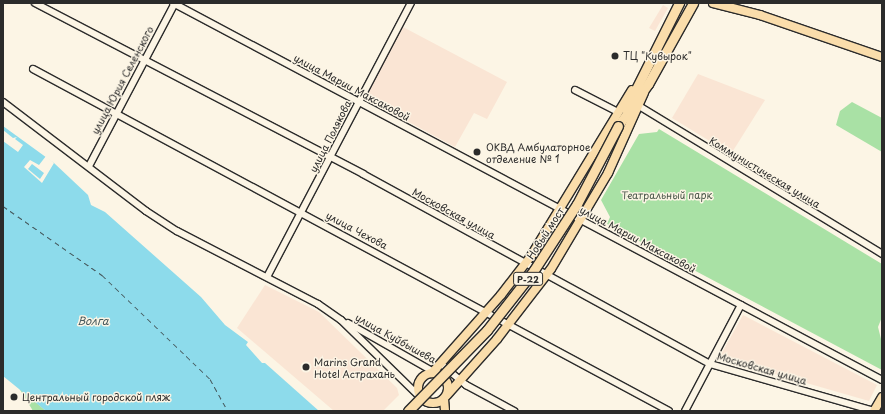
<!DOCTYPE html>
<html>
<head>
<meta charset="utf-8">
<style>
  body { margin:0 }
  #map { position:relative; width:885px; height:414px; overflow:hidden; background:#fcf5e5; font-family:"Playpen Sans",sans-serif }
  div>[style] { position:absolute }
  .built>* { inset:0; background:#fae5d4 }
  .green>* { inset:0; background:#a9e1a5 }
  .water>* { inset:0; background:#8ddbeb }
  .pier>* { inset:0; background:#fcf5e5 }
  .ferry>* { height:1px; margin-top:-0.5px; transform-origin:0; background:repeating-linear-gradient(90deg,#44575b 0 5px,transparent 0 9px) }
  .roads { filter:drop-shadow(1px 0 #2b2b2b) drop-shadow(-1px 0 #2b2b2b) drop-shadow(0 1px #2b2b2b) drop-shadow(0 -1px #2b2b2b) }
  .minor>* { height:6px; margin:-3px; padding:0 3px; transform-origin:3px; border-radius:3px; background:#fcf5e5 }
  .major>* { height:8px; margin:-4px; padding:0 4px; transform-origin:4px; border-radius:4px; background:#faddab }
  .major>.ring { margin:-4px; padding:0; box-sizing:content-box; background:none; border:8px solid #faddab; border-radius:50% }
  .highway>* { height:9px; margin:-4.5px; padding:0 4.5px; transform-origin:4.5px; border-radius:4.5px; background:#faddab }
  .bridges { filter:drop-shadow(1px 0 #2b2b2b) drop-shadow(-1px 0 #2b2b2b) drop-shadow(0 1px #2b2b2b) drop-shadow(0 -1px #2b2b2b) }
  .highway-bridge>* { height:9px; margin:-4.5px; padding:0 4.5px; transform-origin:4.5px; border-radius:4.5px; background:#faddab }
  .dots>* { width:11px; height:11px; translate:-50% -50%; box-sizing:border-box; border:2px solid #fcf5e5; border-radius:50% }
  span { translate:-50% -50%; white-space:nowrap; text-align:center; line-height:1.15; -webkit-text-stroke:3px #fcf5e5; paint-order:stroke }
  .shield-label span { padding:1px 3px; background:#fcf5e5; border:1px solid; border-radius:3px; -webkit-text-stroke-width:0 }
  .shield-label { font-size:9px; color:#2b2b2b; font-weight:700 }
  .poi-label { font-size:10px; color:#2b2b2b }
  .left { translate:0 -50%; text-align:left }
  .street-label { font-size:10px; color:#2b2b2b }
  .park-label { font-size:10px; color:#4a584a }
  .water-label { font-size:11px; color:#44575b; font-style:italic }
  .frame { position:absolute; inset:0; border:4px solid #2b2b2b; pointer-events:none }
</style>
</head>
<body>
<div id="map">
  <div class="built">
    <i style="clip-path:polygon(663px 5px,668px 8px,655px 31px,649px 28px)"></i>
    <i style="clip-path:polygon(403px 27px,507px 82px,487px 119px,474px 113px,455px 147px,370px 101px,366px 94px)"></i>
    <i style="clip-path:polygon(698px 74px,765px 100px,731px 154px,672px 118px)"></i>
    <i style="clip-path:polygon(265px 285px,319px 312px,397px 388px,399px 395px,383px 411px,334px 411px,237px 328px)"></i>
    <i style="clip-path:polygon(743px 315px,877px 385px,869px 401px,719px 358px)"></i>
  </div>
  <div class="green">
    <i style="clip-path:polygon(852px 102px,882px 118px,882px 152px,836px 125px,840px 111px)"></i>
    <i style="clip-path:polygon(659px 129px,882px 264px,882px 317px,878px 327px,882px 343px,882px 370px,607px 224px,610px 217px,601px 200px,639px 134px,657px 132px)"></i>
    <i style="clip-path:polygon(19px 388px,46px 411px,33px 411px)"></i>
  </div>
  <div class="water">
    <i style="clip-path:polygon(3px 126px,54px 163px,88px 195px,91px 205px,105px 212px,201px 297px,225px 325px,248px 342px,246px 345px,262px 363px,265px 363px,319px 411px,46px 411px,3px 376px)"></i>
  </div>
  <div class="pier">
    <i style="clip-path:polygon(3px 130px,13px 138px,17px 137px,15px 139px,23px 145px,18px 152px,3px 141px)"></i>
    <i style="clip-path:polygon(evenodd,46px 156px,54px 163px,42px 183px,24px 167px,30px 160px,39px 165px,46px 156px,32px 164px,44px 173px,40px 179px,28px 169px,32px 164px)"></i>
  </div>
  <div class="ferry">
    <i style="left:3px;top:206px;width:121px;rotate:34.9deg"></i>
    <i style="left:102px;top:275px;width:150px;rotate:43.9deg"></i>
    <i style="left:210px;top:379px;width:37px;rotate:61deg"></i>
  </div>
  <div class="roads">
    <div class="minor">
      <i style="left:35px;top:3px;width:370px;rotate:27.5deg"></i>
      <i style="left:363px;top:174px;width:396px;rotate:28.7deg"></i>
      <i style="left:710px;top:364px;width:171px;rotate:16deg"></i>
      <i style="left:173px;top:3px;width:803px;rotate:28deg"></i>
      <i style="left:33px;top:69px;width:722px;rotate:28.27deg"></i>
      <i style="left:575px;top:90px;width:48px;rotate:27.1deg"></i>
      <i style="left:3px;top:102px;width:180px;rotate:37.3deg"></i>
      <i style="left:146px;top:211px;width:37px;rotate:33deg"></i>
      <i style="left:177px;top:231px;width:159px;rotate:27.4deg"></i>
      <i style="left:318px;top:304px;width:28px;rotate:35deg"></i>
      <i style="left:341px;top:320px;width:113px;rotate:44.3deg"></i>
      <i style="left:639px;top:106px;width:285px;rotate:31.3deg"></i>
      <i style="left:89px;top:166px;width:184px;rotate:-62.2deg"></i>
      <i style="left:267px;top:277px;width:310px;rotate:-62.3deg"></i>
      <i style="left:348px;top:323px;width:107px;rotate:29.7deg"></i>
      <i style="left:441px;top:364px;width:33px;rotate:40deg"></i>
      <i style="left:466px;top:385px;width:55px;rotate:28.4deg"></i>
      <i style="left:685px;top:411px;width:120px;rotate:-62.2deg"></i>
    </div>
    <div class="major">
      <i style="left:713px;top:3px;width:49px;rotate:14.3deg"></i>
      <i style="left:760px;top:15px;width:129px;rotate:19deg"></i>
      <i class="ring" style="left:418px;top:373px;width:22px;height:22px"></i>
      <i style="left:432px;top:373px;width:104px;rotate:-48.5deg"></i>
      <i style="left:501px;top:295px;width:49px;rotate:-52.4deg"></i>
      <i style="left:531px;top:256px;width:194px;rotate:-58.7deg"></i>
      <i style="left:447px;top:395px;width:75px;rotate:-48.2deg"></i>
      <i style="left:497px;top:339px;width:88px;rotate:-52.4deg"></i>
      <i style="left:551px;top:269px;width:112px;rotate:-59.3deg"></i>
      <i style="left:608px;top:173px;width:88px;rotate:-65.8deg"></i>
      <i style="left:444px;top:399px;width:12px;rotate:85deg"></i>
      <i style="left:874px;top:411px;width:16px;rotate:-60deg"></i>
    </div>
    <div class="highway">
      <i style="left:626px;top:109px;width:119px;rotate:-63.4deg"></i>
      <i style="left:618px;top:126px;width:52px;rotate:-54.5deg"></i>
      <i style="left:648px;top:84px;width:93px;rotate:-60.9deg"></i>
    </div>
  </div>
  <div class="bridges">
    <div class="highway-bridge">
      <i style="left:408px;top:411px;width:113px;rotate:-45.7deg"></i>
      <i style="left:487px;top:330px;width:76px;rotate:-51.9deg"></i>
      <i style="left:534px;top:270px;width:79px;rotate:-56.9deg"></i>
      <i style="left:577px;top:204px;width:88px;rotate:-62.3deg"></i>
    </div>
  </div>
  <div class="dots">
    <i style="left:615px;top:56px;background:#2b2b2b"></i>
    <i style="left:477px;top:152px;background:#2b2b2b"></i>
    <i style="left:306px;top:367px;background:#2b2b2b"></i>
    <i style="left:14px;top:397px;background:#2b2b2b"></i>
  </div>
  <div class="shield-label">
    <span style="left:528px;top:279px">Р-22</span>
  </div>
  <div class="poi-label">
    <span class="left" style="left:623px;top:56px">ТЦ "Кувырок"</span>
    <span class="left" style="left:486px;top:152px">ОКВД Амбулаторное<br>отделение № 1</span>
    <span class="left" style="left:314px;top:367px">Marins Grand<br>Hotel Астрахань</span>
    <span class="left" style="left:22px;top:397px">Центральный городской пляж</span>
  </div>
  <div class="street-label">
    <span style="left:122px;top:80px;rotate:-62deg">улица Юрия Селенского</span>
    <span style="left:352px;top:87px;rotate:28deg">улица Марии Максаковой</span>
    <span style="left:330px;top:136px;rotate:-63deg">улица Полякова</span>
    <span style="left:765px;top:172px;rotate:31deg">Коммунистическая улица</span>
    <span style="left:454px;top:213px;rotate:29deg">Московская улица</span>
    <span style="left:357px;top:230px;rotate:28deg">улица Чехова</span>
    <span style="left:545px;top:233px;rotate:-57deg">Новый мост</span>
    <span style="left:638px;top:239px;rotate:28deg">улица Марии Максаковой</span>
    <span style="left:396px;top:338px;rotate:29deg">улица Куйбышева</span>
    <span style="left:762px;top:368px;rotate:16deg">Московская улица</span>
  </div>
  <div class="park-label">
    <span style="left:667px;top:195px">Театральный парк</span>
  </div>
  <div class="water-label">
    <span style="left:93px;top:321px">Волга</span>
  </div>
  <div class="frame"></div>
</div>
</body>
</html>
